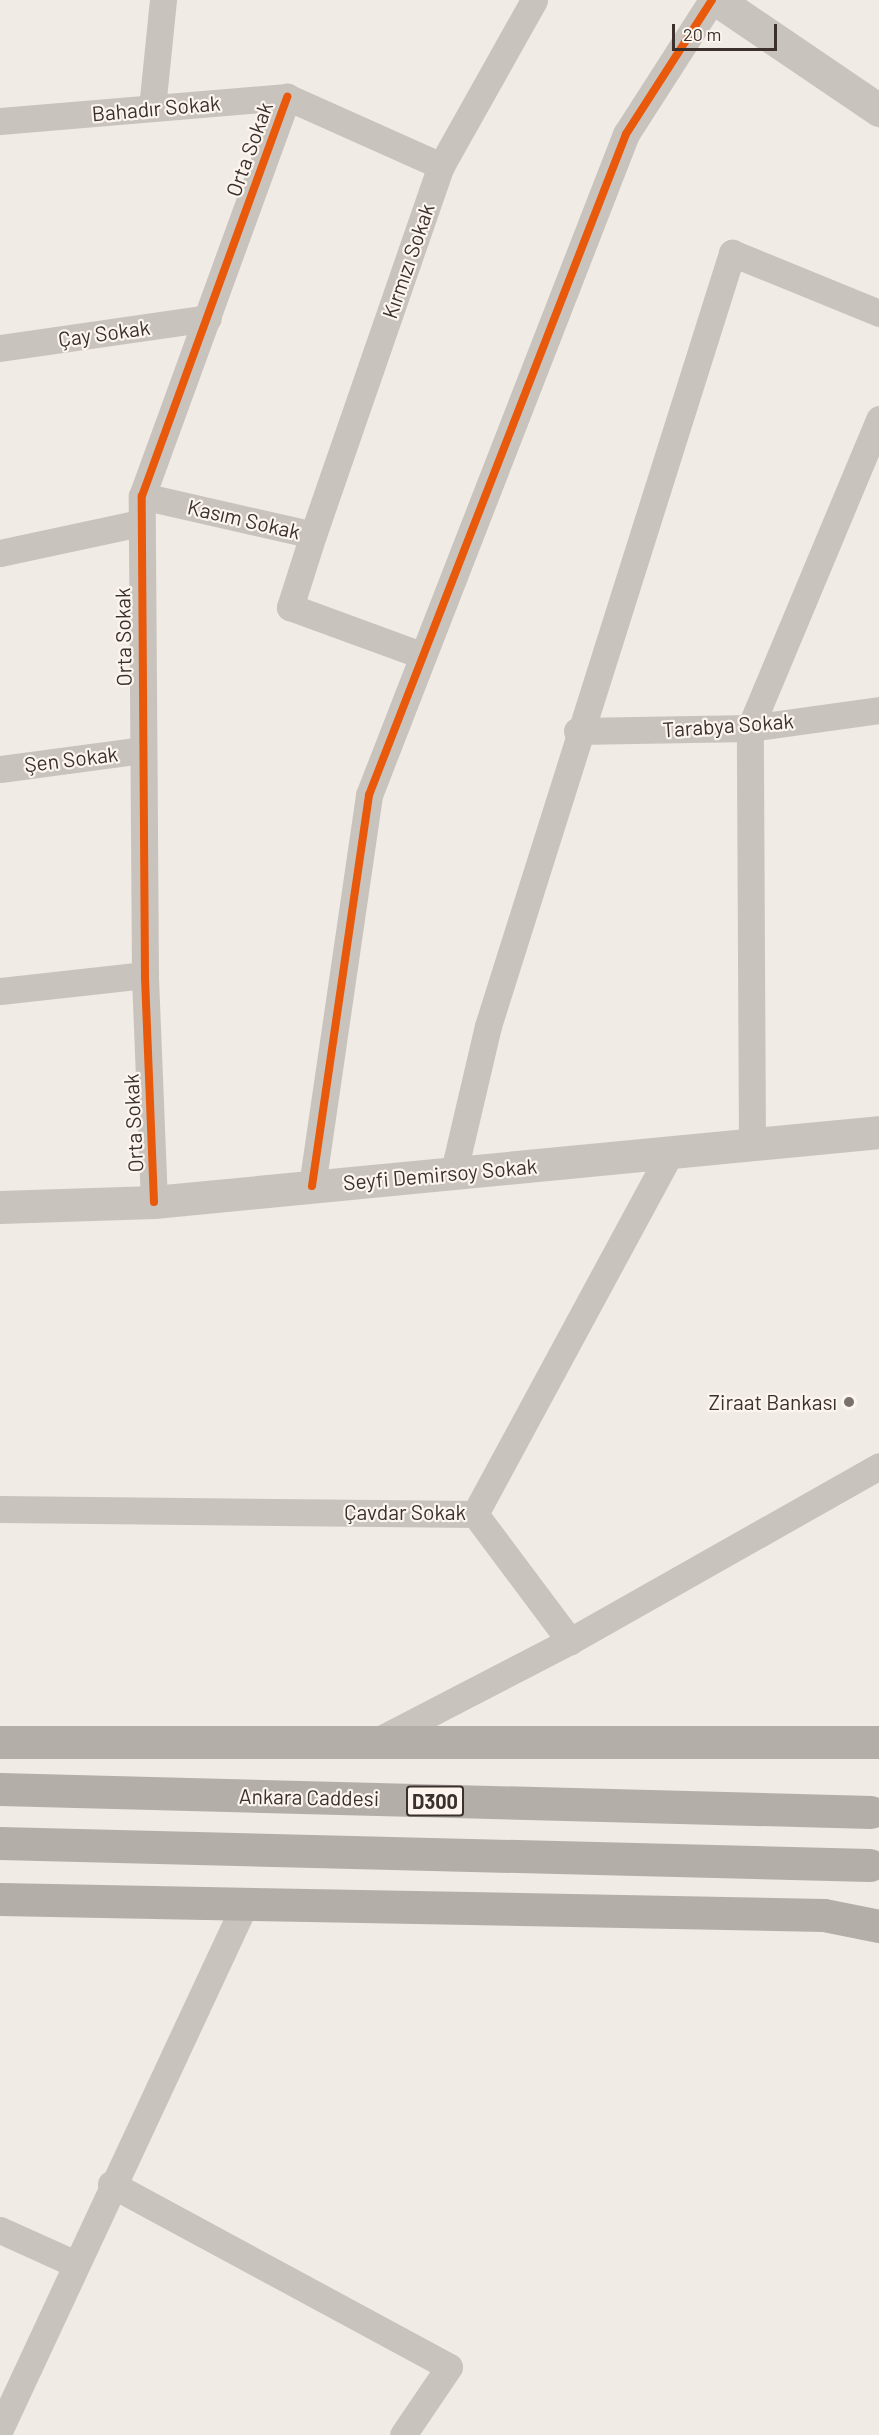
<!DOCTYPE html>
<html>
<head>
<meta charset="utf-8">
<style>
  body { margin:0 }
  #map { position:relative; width:879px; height:2435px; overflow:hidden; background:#f0ebe5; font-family:Barlow,sans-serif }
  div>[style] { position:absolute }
  .minor>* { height:27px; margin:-13.5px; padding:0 13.5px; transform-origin:13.5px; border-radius:13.5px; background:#c9c3be }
  .tertiary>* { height:33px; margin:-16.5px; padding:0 16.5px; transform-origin:16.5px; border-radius:16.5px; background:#c9c3be }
  .trunk>* { height:33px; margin:-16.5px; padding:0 16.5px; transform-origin:16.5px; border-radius:16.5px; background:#b4aea8 }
  .cycleway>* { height:8px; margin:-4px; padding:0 4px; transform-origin:4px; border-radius:4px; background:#e8590c }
  .dots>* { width:16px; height:16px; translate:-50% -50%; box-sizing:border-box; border:3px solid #fbf5ee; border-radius:50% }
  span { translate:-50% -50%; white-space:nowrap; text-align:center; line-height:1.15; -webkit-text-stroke:4.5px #fbf5ee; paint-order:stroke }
  .shield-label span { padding:2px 4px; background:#fbf5ee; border:2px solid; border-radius:4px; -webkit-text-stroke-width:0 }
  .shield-label { font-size:20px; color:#3b302b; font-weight:700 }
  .street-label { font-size:21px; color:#3b302b }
  .poi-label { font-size:21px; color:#3b302b }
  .right { translate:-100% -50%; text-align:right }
  .scale { position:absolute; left:672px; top:24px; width:105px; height:27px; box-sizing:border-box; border:3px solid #3b302b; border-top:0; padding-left:8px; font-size:18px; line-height:21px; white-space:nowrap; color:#3b302b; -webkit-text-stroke:4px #fbf5ee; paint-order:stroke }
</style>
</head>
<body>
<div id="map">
  <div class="minor">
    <i style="left:152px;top:108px;width:109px;rotate:-84.2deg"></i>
    <i style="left:0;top:121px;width:288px;rotate:-4.8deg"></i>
    <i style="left:287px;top:97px;width:169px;rotate:24.1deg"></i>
    <i style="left:0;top:348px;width:210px;rotate:-8.2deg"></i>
    <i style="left:142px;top:496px;width:175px;rotate:12.8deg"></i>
    <i style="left:313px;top:535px;width:76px;rotate:107.7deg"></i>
    <i style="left:290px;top:607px;width:140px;rotate:20.1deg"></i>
    <i style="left:313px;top:535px;width:391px;rotate:-70.9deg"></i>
    <i style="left:441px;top:166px;width:190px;rotate:-60.7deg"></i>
    <i style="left:0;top:553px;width:143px;rotate:-12.1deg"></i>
    <i style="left:577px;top:731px;width:173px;rotate:-1deg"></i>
    <i style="left:750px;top:728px;width:130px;rotate:-7.9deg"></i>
    <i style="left:0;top:769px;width:143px;rotate:-7.6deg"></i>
    <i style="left:0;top:991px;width:146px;rotate:-6.3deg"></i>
    <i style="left:752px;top:1146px;width:418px;rotate:-90.3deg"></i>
    <i style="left:750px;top:728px;width:335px;rotate:-67.3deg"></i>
    <i style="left:454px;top:1171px;width:149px;rotate:-76.8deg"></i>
    <i style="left:488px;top:1026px;width:811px;rotate:-72.48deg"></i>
    <i style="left:732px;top:253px;width:159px;rotate:22.2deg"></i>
    <i style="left:312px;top:1186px;width:395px;rotate:-81.7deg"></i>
    <i style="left:369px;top:795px;width:709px;rotate:-68.75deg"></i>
    <i style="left:626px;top:134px;width:159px;rotate:-57.3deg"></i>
    <i style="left:154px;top:1202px;width:227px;rotate:-92.3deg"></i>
    <i style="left:145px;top:975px;width:479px;rotate:-90.4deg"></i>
    <i style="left:142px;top:496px;width:425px;rotate:-70deg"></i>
    <i style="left:0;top:1509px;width:475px;rotate:0.6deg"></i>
    <i style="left:475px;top:1514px;width:409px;rotate:-61.6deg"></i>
    <i style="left:475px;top:1514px;width:159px;rotate:53.2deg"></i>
    <i style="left:375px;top:1742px;width:220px;rotate:-27.4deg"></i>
    <i style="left:570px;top:1641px;width:355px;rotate:-29.5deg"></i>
    <i style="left:111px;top:2184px;width:384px;rotate:28.4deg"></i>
    <i style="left:449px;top:2367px;width:82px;rotate:124.1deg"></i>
    <i style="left:0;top:2230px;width:80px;rotate:24.3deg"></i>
    <i style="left:0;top:2429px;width:577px;rotate:-64.99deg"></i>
  </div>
  <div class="tertiary">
    <i style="left:717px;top:0;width:196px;rotate:34.2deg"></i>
    <i style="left:0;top:1207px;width:154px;rotate:-1.9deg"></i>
    <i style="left:154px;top:1202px;width:728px;rotate:-5.51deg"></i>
  </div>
  <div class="trunk">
    <i style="left:0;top:1742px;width:879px"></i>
    <i style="left:0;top:1789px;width:871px;rotate:1.51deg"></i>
    <i style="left:0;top:1843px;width:870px;rotate:1.45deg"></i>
    <i style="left:0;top:1899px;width:824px;rotate:1.11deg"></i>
    <i style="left:824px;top:1915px;width:56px;rotate:11.3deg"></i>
  </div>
  <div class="cycleway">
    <i style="left:312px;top:1186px;width:395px;rotate:-81.7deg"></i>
    <i style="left:369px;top:795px;width:709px;rotate:-68.75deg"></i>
    <i style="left:626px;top:134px;width:159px;rotate:-57.3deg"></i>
    <i style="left:154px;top:1202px;width:227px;rotate:-92.3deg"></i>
    <i style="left:145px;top:975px;width:479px;rotate:-90.4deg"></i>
    <i style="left:142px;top:496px;width:425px;rotate:-70deg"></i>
  </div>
  <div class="dots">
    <i style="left:849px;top:1402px;background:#7a716c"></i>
  </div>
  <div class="shield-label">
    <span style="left:435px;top:1801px">D300</span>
  </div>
  <div class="street-label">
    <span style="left:156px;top:108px;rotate:-5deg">Bahadır Sokak</span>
    <span style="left:249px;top:149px;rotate:-70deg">Orta Sokak</span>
    <span style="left:408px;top:261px;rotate:-71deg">Kırmızı Sokak</span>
    <span style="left:104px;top:333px;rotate:-8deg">Çay Sokak</span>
    <span style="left:244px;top:519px;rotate:13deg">Kasım Sokak</span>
    <span style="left:123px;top:637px;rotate:-91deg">Orta Sokak</span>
    <span style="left:728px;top:725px;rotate:-4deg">Tarabya Sokak</span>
    <span style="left:71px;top:759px;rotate:-7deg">Şen Sokak</span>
    <span style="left:133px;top:1123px;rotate:-93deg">Orta Sokak</span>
    <span style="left:440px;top:1174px;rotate:-5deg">Seyfi Demirsoy Sokak</span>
    <span style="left:405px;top:1512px">Çavdar Sokak</span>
    <span style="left:309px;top:1797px;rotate:1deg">Ankara Caddesi</span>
  </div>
  <div class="poi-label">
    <span class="right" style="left:837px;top:1402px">Ziraat Bankası</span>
  </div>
  <div class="scale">20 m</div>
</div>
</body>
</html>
